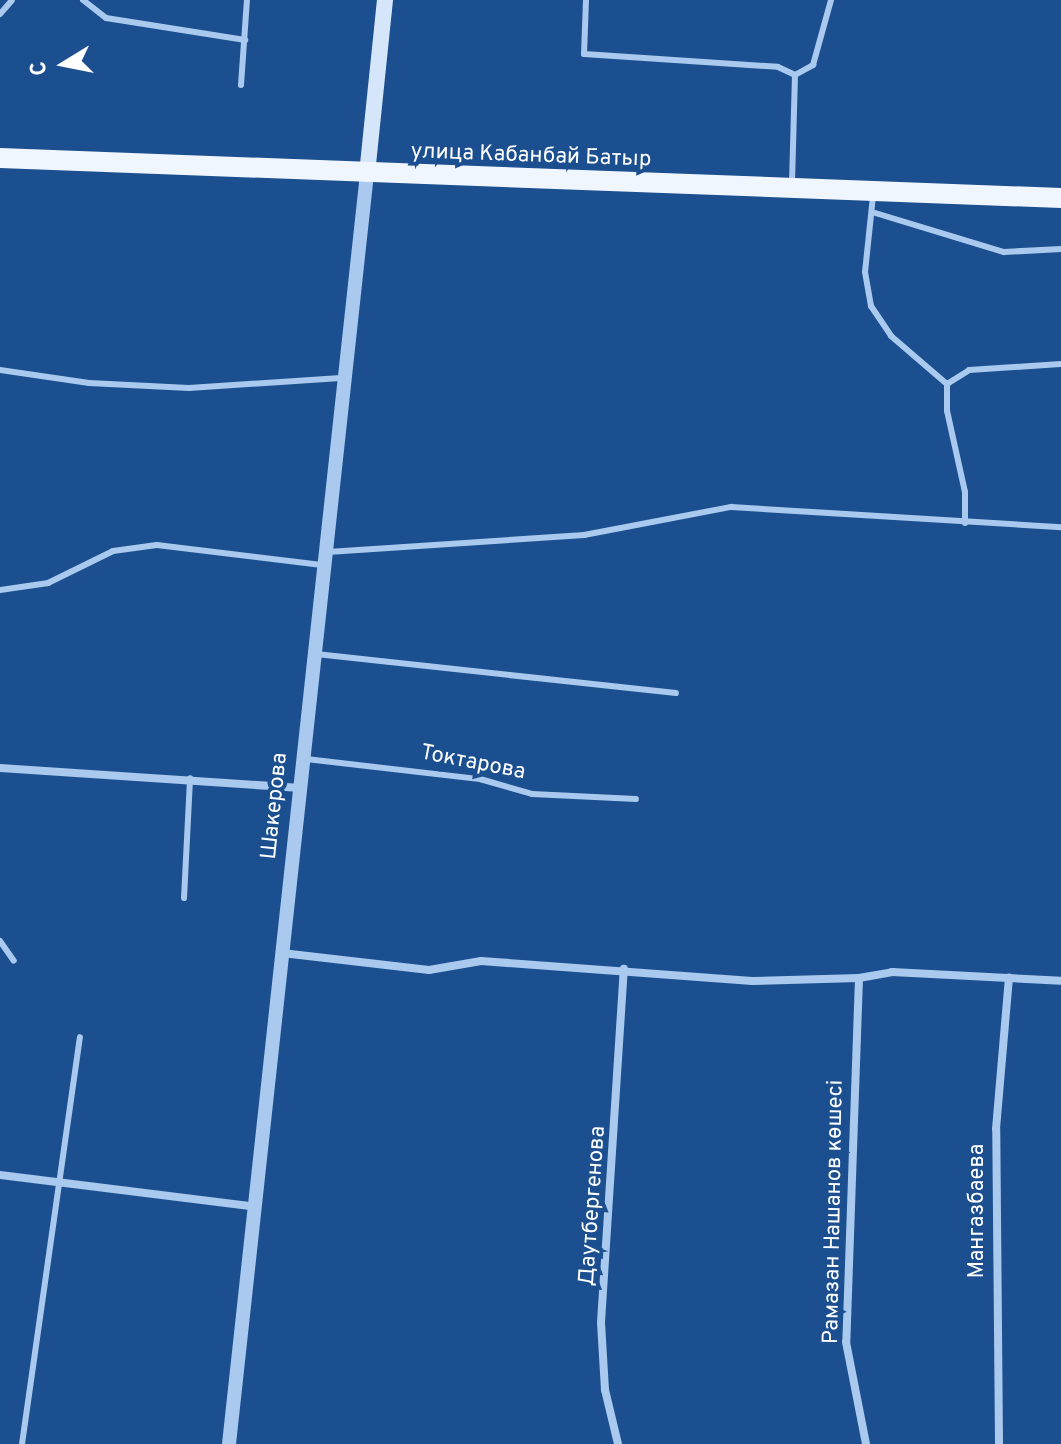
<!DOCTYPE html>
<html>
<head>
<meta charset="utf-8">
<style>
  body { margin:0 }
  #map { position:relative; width:1061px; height:1444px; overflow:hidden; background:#1b4f8f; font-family:Overpass,sans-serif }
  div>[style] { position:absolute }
  .service>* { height:6px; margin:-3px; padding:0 3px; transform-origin:3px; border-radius:3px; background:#a9c9ee }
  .minor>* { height:8px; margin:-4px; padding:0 4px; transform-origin:4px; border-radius:4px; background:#a9c9ee }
  .tertiary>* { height:14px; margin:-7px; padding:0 7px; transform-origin:7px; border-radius:7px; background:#a9c9ee }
  .secondary>* { height:16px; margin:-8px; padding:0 8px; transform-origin:8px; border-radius:8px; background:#d6e6fa }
  .primary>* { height:20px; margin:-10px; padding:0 10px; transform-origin:10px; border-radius:10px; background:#f0f6ff }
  span { translate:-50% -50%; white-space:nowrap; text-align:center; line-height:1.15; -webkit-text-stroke:8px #1b4f8f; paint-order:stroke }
  .street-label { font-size:22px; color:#fff }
  .north { position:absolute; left:24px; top:24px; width:80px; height:80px; -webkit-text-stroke:6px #1b4f8f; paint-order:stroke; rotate:260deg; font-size:22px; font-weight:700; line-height:32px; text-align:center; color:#fff }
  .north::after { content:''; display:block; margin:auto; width:28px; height:36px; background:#fff; clip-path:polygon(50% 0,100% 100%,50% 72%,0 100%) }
</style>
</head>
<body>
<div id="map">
  <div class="service">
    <i style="left:83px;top:0;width:29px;rotate:38deg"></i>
    <i style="left:106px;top:18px;width:141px;rotate:9deg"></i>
    <i style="left:586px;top:0;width:54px;rotate:92.1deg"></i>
    <i style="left:584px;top:54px;width:194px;rotate:3.8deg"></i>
    <i style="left:778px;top:67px;width:19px;rotate:25deg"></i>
    <i style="left:795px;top:75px;width:108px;rotate:91.6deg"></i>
    <i style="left:0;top:14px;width:18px;rotate:-49deg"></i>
    <i style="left:795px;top:75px;width:21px;rotate:-29deg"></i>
    <i style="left:813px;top:65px;width:67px;rotate:-74.5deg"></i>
    <i style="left:241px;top:85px;width:85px;rotate:-86deg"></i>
    <i style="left:873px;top:196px;width:76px;rotate:96deg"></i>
    <i style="left:865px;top:272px;width:35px;rotate:80deg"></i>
    <i style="left:871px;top:306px;width:36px;rotate:56deg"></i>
    <i style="left:891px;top:336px;width:74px;rotate:40.6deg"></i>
    <i style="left:872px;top:212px;width:138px;rotate:16.9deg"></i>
    <i style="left:1004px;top:252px;width:57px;rotate:-3deg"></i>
    <i style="left:0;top:370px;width:90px;rotate:8.3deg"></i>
    <i style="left:89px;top:383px;width:100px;rotate:2.9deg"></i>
    <i style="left:189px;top:388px;width:152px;rotate:-3.8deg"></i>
    <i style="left:965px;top:523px;width:31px;rotate:-90deg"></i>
    <i style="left:965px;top:492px;width:83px;rotate:-102.5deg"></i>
    <i style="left:947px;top:411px;width:27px;rotate:-90deg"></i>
    <i style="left:947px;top:384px;width:26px;rotate:-32deg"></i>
    <i style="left:969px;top:370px;width:92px;rotate:-3.7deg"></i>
    <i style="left:328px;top:552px;width:257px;rotate:-3.8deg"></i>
    <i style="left:584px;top:535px;width:150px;rotate:-10.8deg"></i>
    <i style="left:731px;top:507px;width:331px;rotate:3.5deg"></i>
    <i style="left:0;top:590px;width:49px;rotate:-8.3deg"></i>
    <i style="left:48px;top:583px;width:72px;rotate:-26.2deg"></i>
    <i style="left:113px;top:551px;width:44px;rotate:-7.8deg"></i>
    <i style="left:157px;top:545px;width:166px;rotate:6.9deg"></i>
    <i style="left:316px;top:654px;width:362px;rotate:6.2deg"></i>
    <i style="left:306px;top:759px;width:175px;rotate:6.6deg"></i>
    <i style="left:480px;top:779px;width:54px;rotate:16.1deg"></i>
    <i style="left:532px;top:794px;width:104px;rotate:2.8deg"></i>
    <i style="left:184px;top:898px;width:120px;rotate:-87.1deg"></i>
    <i style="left:0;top:941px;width:24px;rotate:55deg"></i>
    <i style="left:22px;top:1444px;width:411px;rotate:-81.9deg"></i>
  </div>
  <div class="minor">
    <i style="left:0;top:768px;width:301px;rotate:3.8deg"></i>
    <i style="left:282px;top:953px;width:148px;rotate:6.6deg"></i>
    <i style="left:429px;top:970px;width:53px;rotate:-9.8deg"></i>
    <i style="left:481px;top:961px;width:272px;rotate:4.2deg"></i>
    <i style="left:752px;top:981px;width:107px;rotate:-1.6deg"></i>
    <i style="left:859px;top:978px;width:34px;rotate:-10deg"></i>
    <i style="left:892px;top:972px;width:169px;rotate:3deg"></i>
    <i style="left:859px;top:978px;width:364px;rotate:92deg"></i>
    <i style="left:846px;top:1342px;width:104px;rotate:78.9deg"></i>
    <i style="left:0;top:1175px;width:258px;rotate:7.1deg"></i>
    <i style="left:618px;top:1444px;width:56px;rotate:-103.5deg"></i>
    <i style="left:605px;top:1390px;width:68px;rotate:-93.4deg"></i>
    <i style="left:601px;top:1322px;width:354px;rotate:-86.3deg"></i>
    <i style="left:999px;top:1444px;width:315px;rotate:-90.5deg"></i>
    <i style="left:996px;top:1129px;width:152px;rotate:-85.1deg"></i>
  </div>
  <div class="tertiary">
    <i style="left:229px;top:1444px;width:1277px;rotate:-83.8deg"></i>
  </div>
  <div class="secondary">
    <i style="left:367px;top:174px;width:175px;rotate:-84.1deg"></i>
  </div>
  <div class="primary">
    <i style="left:0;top:158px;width:1062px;rotate:2.16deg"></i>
  </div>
  <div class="street-label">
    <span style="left:531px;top:156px;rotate:2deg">улица Кабанбай Батыр</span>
    <span style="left:473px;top:763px;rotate:11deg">Токтарова</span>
    <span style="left:275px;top:806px;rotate:-84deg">Шакерова</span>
    <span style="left:593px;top:1206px;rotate:-86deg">Даутбергенова</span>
    <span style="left:978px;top:1211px;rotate:-90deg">Мангазбаева</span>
    <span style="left:834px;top:1212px;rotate:-89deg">Рамазан Нашанов көшесі</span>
  </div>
  <div class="north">С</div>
</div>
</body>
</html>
